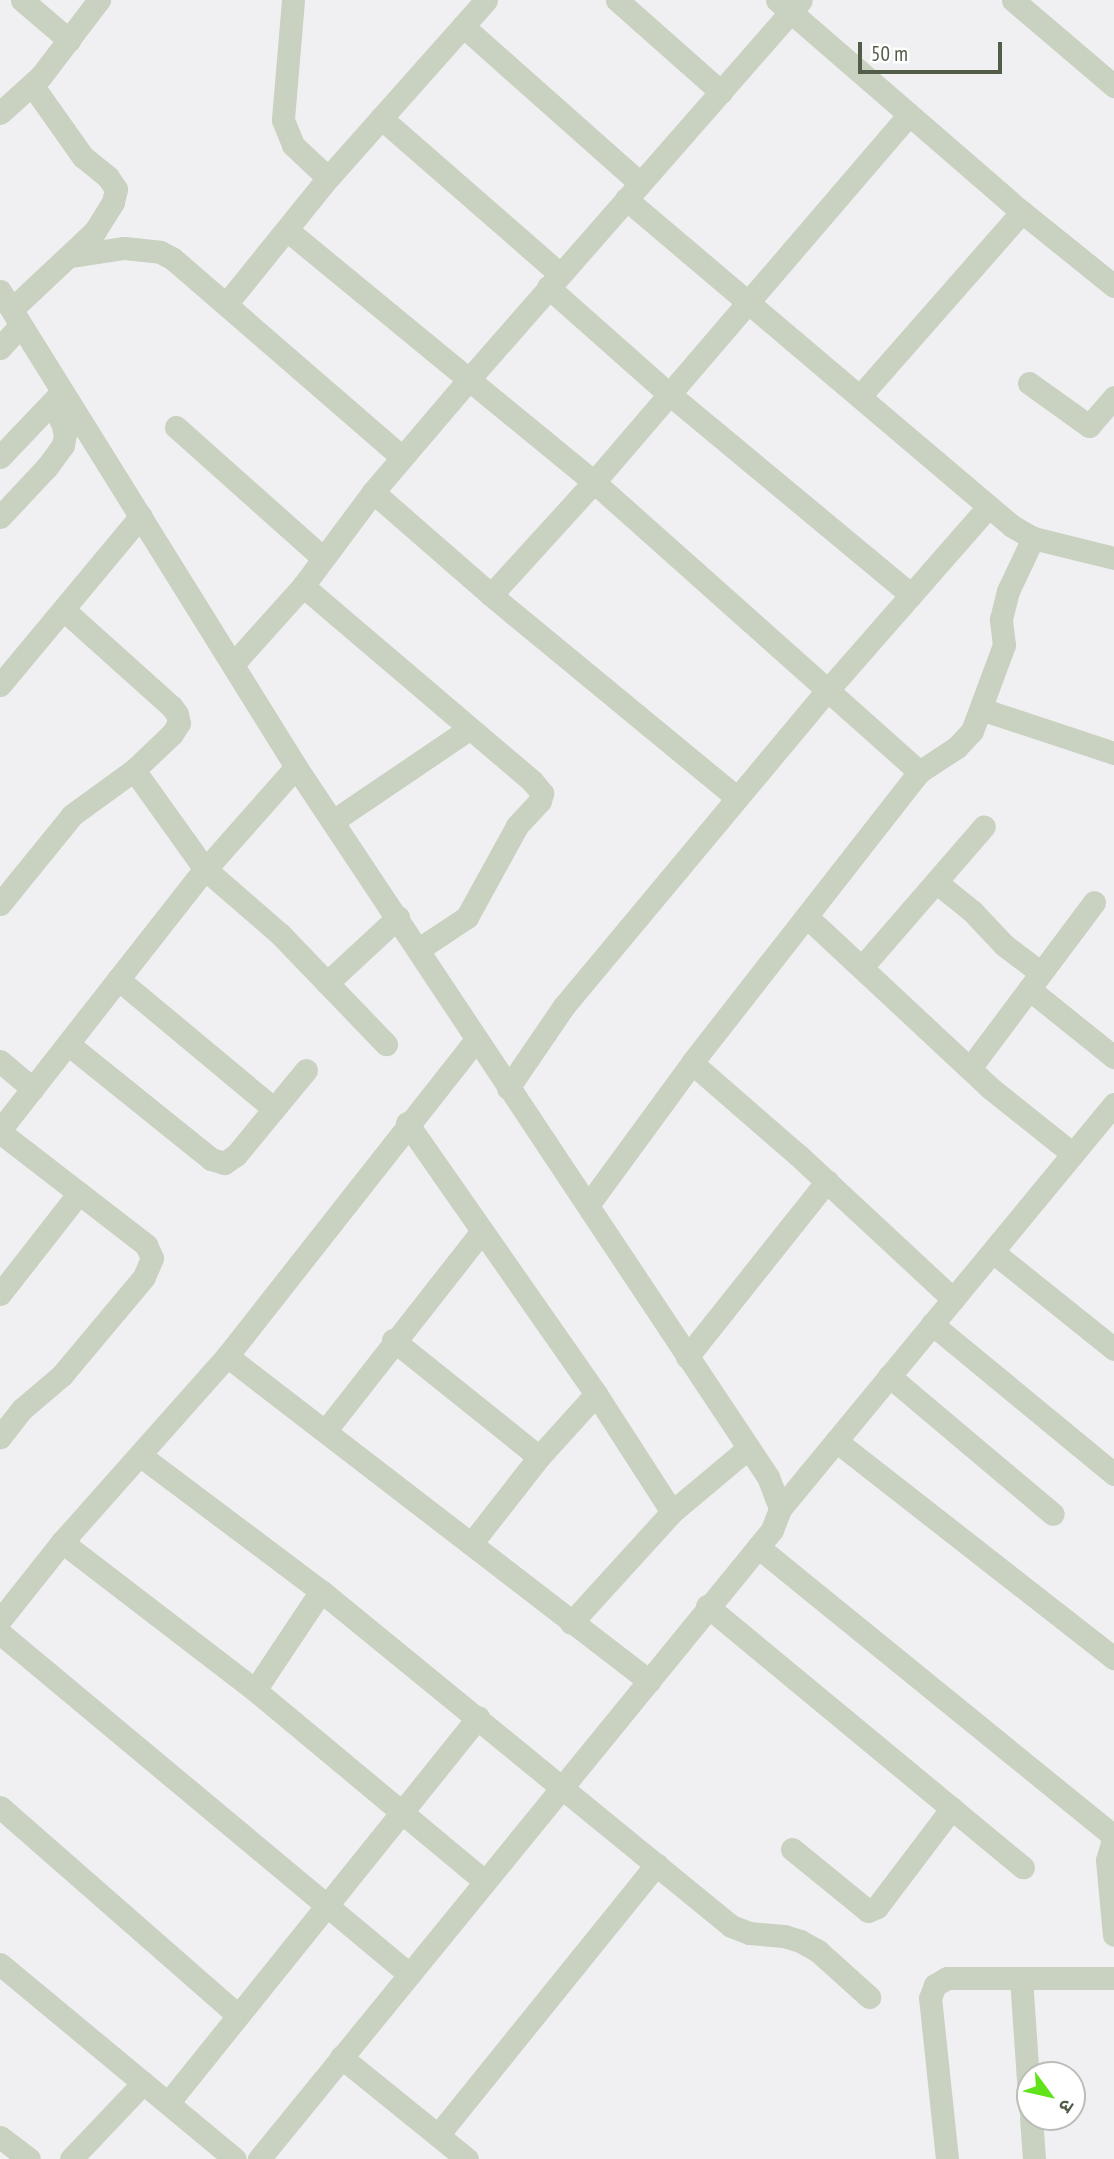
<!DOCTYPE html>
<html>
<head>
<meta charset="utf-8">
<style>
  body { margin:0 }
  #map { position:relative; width:1114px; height:2159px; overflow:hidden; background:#f0f0f2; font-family:"PT Sans Narrow","Noto Sans Devanagari",sans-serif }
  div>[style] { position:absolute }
  .minor>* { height:23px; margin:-11.5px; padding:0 11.5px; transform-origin:11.5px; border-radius:11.5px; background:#c9d1c1 }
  span { translate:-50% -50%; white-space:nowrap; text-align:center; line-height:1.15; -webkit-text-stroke:7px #fff; paint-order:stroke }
  .north { position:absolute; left:1016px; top:2061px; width:70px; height:70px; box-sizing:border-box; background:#fff; border:2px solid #b9beb6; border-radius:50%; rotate:123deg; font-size:19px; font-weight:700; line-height:28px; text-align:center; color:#515d48 }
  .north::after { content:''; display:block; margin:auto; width:24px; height:32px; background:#61e21a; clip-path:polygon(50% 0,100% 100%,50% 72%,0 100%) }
  .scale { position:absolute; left:858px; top:42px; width:144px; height:32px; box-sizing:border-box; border:4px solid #515d48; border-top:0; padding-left:9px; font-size:21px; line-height:24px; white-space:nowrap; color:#515d48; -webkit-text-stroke:5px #fff; paint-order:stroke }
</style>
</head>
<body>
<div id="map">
  <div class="minor">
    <i style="left:22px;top:0;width:62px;rotate:40.4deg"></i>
    <i style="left:293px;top:0;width:120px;rotate:94.8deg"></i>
    <i style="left:283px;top:120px;width:27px;rotate:68deg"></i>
    <i style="left:293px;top:145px;width:48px;rotate:43.3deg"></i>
    <i style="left:617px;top:0;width:139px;rotate:41.5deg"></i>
    <i style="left:777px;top:0;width:324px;rotate:40.9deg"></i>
    <i style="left:1022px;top:212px;width:118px;rotate:38.8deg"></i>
    <i style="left:1013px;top:0;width:133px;rotate:40.4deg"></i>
    <i style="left:463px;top:26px;width:237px;rotate:41.6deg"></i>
    <i style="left:0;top:113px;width:55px;rotate:-42.1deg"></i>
    <i style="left:41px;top:76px;width:96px;rotate:-52.7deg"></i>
    <i style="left:381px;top:118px;width:237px;rotate:41.1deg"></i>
    <i style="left:626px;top:199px;width:506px;rotate:40.27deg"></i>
    <i style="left:1012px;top:526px;width:24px;rotate:30deg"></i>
    <i style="left:1033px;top:538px;width:83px;rotate:13.9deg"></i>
    <i style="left:287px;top:230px;width:397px;rotate:39.4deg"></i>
    <i style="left:594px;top:482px;width:436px;rotate:41.7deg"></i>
    <i style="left:919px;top:772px;width:369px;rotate:128deg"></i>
    <i style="left:692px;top:1063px;width:176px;rotate:126.2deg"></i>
    <i style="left:70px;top:256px;width:55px;rotate:-8.4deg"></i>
    <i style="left:124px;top:248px;width:36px;rotate:6deg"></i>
    <i style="left:160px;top:252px;width:13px;rotate:27deg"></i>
    <i style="left:172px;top:258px;width:304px;rotate:40.9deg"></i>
    <i style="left:548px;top:287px;width:160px;rotate:41.5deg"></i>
    <i style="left:668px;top:393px;width:316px;rotate:39.7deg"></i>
    <i style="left:0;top:291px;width:561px;rotate:58.12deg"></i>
    <i style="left:296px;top:767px;width:853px;rotate:56.38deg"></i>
    <i style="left:768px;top:1477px;width:34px;rotate:69deg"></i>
    <i style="left:780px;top:1509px;width:22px;rotate:111deg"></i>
    <i style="left:772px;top:1530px;width:812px;rotate:129.2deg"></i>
    <i style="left:227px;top:303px;width:161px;rotate:-51.1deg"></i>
    <i style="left:328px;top:178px;width:238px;rotate:-48.4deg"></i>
    <i style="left:12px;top:309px;width:114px;rotate:-43.2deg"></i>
    <i style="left:95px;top:231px;width:34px;rotate:-58deg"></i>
    <i style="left:113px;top:202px;width:13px;rotate:-77deg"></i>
    <i style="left:116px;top:189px;width:14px;rotate:-124deg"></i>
    <i style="left:108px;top:177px;width:32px;rotate:-141deg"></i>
    <i style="left:83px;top:157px;width:88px;rotate:-125.3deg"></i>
    <i style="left:0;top:348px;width:31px;rotate:-48deg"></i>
    <i style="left:1029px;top:383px;width:74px;rotate:35.6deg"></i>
    <i style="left:1089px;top:426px;width:38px;rotate:-49deg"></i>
    <i style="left:861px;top:395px;width:244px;rotate:-48.7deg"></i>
    <i style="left:176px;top:427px;width:197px;rotate:41.7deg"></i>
    <i style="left:0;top:457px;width:87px;rotate:-46.4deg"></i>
    <i style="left:373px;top:492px;width:157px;rotate:41.1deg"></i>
    <i style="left:491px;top:595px;width:319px;rotate:39.5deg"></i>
    <i style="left:0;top:517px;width:69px;rotate:-46.8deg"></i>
    <i style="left:47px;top:467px;width:27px;rotate:-54deg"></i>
    <i style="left:63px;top:445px;width:11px;rotate:-80deg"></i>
    <i style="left:65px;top:434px;width:11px;rotate:-105deg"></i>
    <i style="left:62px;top:423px;width:22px;rotate:-117deg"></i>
    <i style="left:303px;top:586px;width:301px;rotate:40.4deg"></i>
    <i style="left:532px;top:781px;width:16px;rotate:50deg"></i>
    <i style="left:542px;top:793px;width:8px;rotate:104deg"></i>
    <i style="left:540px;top:801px;width:34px;rotate:133deg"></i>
    <i style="left:517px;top:826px;width:104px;rotate:118.8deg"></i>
    <i style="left:467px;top:917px;width:58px;rotate:146.3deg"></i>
    <i style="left:491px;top:595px;width:153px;rotate:-47.7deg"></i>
    <i style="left:594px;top:482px;width:484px;rotate:-49.4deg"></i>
    <i style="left:234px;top:663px;width:103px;rotate:-48.1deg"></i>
    <i style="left:303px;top:586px;width:117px;rotate:-53.3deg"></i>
    <i style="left:373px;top:492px;width:150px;rotate:-49.6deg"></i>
    <i style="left:470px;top:378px;width:502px;rotate:-48.79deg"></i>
    <i style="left:0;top:685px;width:220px;rotate:-50.2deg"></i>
    <i style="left:981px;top:709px;width:140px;rotate:18.3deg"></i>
    <i style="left:134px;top:770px;width:122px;rotate:54.4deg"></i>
    <i style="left:205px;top:869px;width:99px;rotate:40.9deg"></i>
    <i style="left:280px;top:934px;width:153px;rotate:46.1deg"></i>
    <i style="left:919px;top:772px;width:45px;rotate:-33.3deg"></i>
    <i style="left:957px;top:747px;width:22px;rotate:-47deg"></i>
    <i style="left:972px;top:731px;width:92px;rotate:-69.6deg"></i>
    <i style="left:1004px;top:645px;width:26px;rotate:-97deg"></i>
    <i style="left:1001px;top:619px;width:29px;rotate:-76deg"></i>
    <i style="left:1008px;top:591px;width:59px;rotate:-64.7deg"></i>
    <i style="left:333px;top:821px;width:164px;rotate:-34.1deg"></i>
    <i style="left:936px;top:882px;width:46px;rotate:38.9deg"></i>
    <i style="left:972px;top:911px;width:47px;rotate:46.7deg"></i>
    <i style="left:1004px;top:945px;width:46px;rotate:37.1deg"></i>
    <i style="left:0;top:904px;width:114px;rotate:-51deg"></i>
    <i style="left:72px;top:815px;width:77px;rotate:-36deg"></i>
    <i style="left:134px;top:770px;width:52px;rotate:-43.5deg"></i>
    <i style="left:172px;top:734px;width:13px;rotate:-58deg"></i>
    <i style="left:179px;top:723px;width:9px;rotate:-103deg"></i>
    <i style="left:177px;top:714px;width:9px;rotate:-126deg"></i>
    <i style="left:172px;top:707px;width:145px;rotate:-138.1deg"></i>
    <i style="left:807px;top:917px;width:249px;rotate:43deg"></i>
    <i style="left:989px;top:1087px;width:107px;rotate:38.6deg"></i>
    <i style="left:862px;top:967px;width:186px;rotate:-49.1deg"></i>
    <i style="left:118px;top:979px;width:203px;rotate:39.8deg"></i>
    <i style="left:327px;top:983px;width:97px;rotate:-42.9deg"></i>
    <i style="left:1029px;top:989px;width:109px;rotate:38.7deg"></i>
    <i style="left:68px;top:1044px;width:184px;rotate:38.8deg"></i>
    <i style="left:211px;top:1159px;width:14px;rotate:17deg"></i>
    <i style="left:224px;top:1163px;width:14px;rotate:-34deg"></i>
    <i style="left:236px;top:1155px;width:110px;rotate:-50.5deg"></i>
    <i style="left:0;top:1061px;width:43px;rotate:40.3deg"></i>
    <i style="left:692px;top:1063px;width:140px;rotate:41deg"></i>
    <i style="left:798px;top:1155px;width:212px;rotate:42.9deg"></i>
    <i style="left:970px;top:1068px;width:207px;rotate:-53.2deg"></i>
    <i style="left:508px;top:1088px;width:99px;rotate:-55.7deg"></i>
    <i style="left:564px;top:1006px;width:409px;rotate:-50.2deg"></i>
    <i style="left:826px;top:692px;width:246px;rotate:-48.8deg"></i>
    <i style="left:407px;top:1123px;width:330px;rotate:55.1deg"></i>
    <i style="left:596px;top:1394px;width:140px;rotate:57.2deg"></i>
    <i style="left:0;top:1130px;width:316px;rotate:-51.9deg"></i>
    <i style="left:195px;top:881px;width:152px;rotate:-48.5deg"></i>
    <i style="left:0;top:1132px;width:185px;rotate:37.7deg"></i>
    <i style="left:146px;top:1245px;width:14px;rotate:65deg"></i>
    <i style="left:152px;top:1258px;width:21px;rotate:113deg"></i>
    <i style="left:144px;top:1277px;width:128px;rotate:129.9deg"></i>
    <i style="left:62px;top:1375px;width:52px;rotate:139.6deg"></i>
    <i style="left:22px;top:1409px;width:36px;rotate:128deg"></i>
    <i style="left:993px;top:1252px;width:155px;rotate:38.7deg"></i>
    <i style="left:0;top:1294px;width:128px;rotate:-52deg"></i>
    <i style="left:932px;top:1324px;width:236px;rotate:39.5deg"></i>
    <i style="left:393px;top:1340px;width:187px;rotate:38.7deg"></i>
    <i style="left:227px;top:1356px;width:533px;rotate:37.6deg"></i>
    <i style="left:687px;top:1357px;width:225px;rotate:-51.5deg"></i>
    <i style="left:889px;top:1376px;width:214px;rotate:40.1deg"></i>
    <i style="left:326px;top:1430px;width:251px;rotate:-51.9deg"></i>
    <i style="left:836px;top:1441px;width:353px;rotate:38deg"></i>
    <i style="left:141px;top:1456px;width:225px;rotate:36.9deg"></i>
    <i style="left:321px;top:1591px;width:529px;rotate:39.25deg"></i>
    <i style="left:731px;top:1926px;width:19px;rotate:21deg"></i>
    <i style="left:749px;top:1933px;width:35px;rotate:5deg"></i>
    <i style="left:784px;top:1936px;width:17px;rotate:17deg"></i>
    <i style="left:800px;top:1941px;width:21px;rotate:29deg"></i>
    <i style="left:818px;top:1951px;width:69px;rotate:42deg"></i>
    <i style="left:780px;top:1509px;width:525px;rotate:-50.49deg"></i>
    <i style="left:62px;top:1542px;width:243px;rotate:37.5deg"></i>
    <i style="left:255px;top:1690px;width:298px;rotate:39.8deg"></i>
    <i style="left:471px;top:1544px;width:110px;rotate:-52deg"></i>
    <i style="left:539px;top:1457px;width:85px;rotate:-47.9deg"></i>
    <i style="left:758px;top:1547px;width:459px;rotate:39.1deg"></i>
    <i style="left:1114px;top:1836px;width:25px;rotate:106deg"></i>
    <i style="left:1107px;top:1860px;width:75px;rotate:84.7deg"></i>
    <i style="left:707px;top:1606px;width:410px;rotate:39.6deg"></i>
    <i style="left:0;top:1620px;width:100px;rotate:-51.5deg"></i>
    <i style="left:62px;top:1542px;width:249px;rotate:-48.4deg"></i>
    <i style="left:227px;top:1356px;width:402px;rotate:-51.8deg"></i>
    <i style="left:571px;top:1623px;width:150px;rotate:-47.7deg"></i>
    <i style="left:672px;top:1512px;width:98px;rotate:-40deg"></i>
    <i style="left:0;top:1633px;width:533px;rotate:39.82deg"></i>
    <i style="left:255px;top:1690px;width:119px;rotate:-56.3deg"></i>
    <i style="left:0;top:1807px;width:316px;rotate:41.2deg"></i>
    <i style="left:792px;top:1849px;width:98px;rotate:39.2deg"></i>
    <i style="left:868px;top:1911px;width:10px;rotate:-24deg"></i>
    <i style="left:877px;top:1907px;width:124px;rotate:-52.9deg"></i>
    <i style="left:0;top:1964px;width:305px;rotate:39.7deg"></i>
    <i style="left:1021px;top:1978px;width:131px;rotate:86.1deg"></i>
    <i style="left:341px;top:2057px;width:162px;rotate:39deg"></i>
    <i style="left:168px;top:2103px;width:495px;rotate:-51.2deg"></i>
    <i style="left:1031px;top:2117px;width:42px;rotate:85.9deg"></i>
    <i style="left:438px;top:2135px;width:348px;rotate:-51.1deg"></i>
    <i style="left:0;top:2137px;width:36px;rotate:37deg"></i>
    <i style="left:71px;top:2159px;width:105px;rotate:-46.5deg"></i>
    <i style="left:947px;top:2159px;width:162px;rotate:-96deg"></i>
    <i style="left:930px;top:1998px;width:14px;rotate:-69deg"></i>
    <i style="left:935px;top:1985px;width:14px;rotate:-30deg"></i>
    <i style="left:947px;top:1978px;width:167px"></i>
  </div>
  <div class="north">उ</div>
  <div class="scale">50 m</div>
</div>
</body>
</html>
